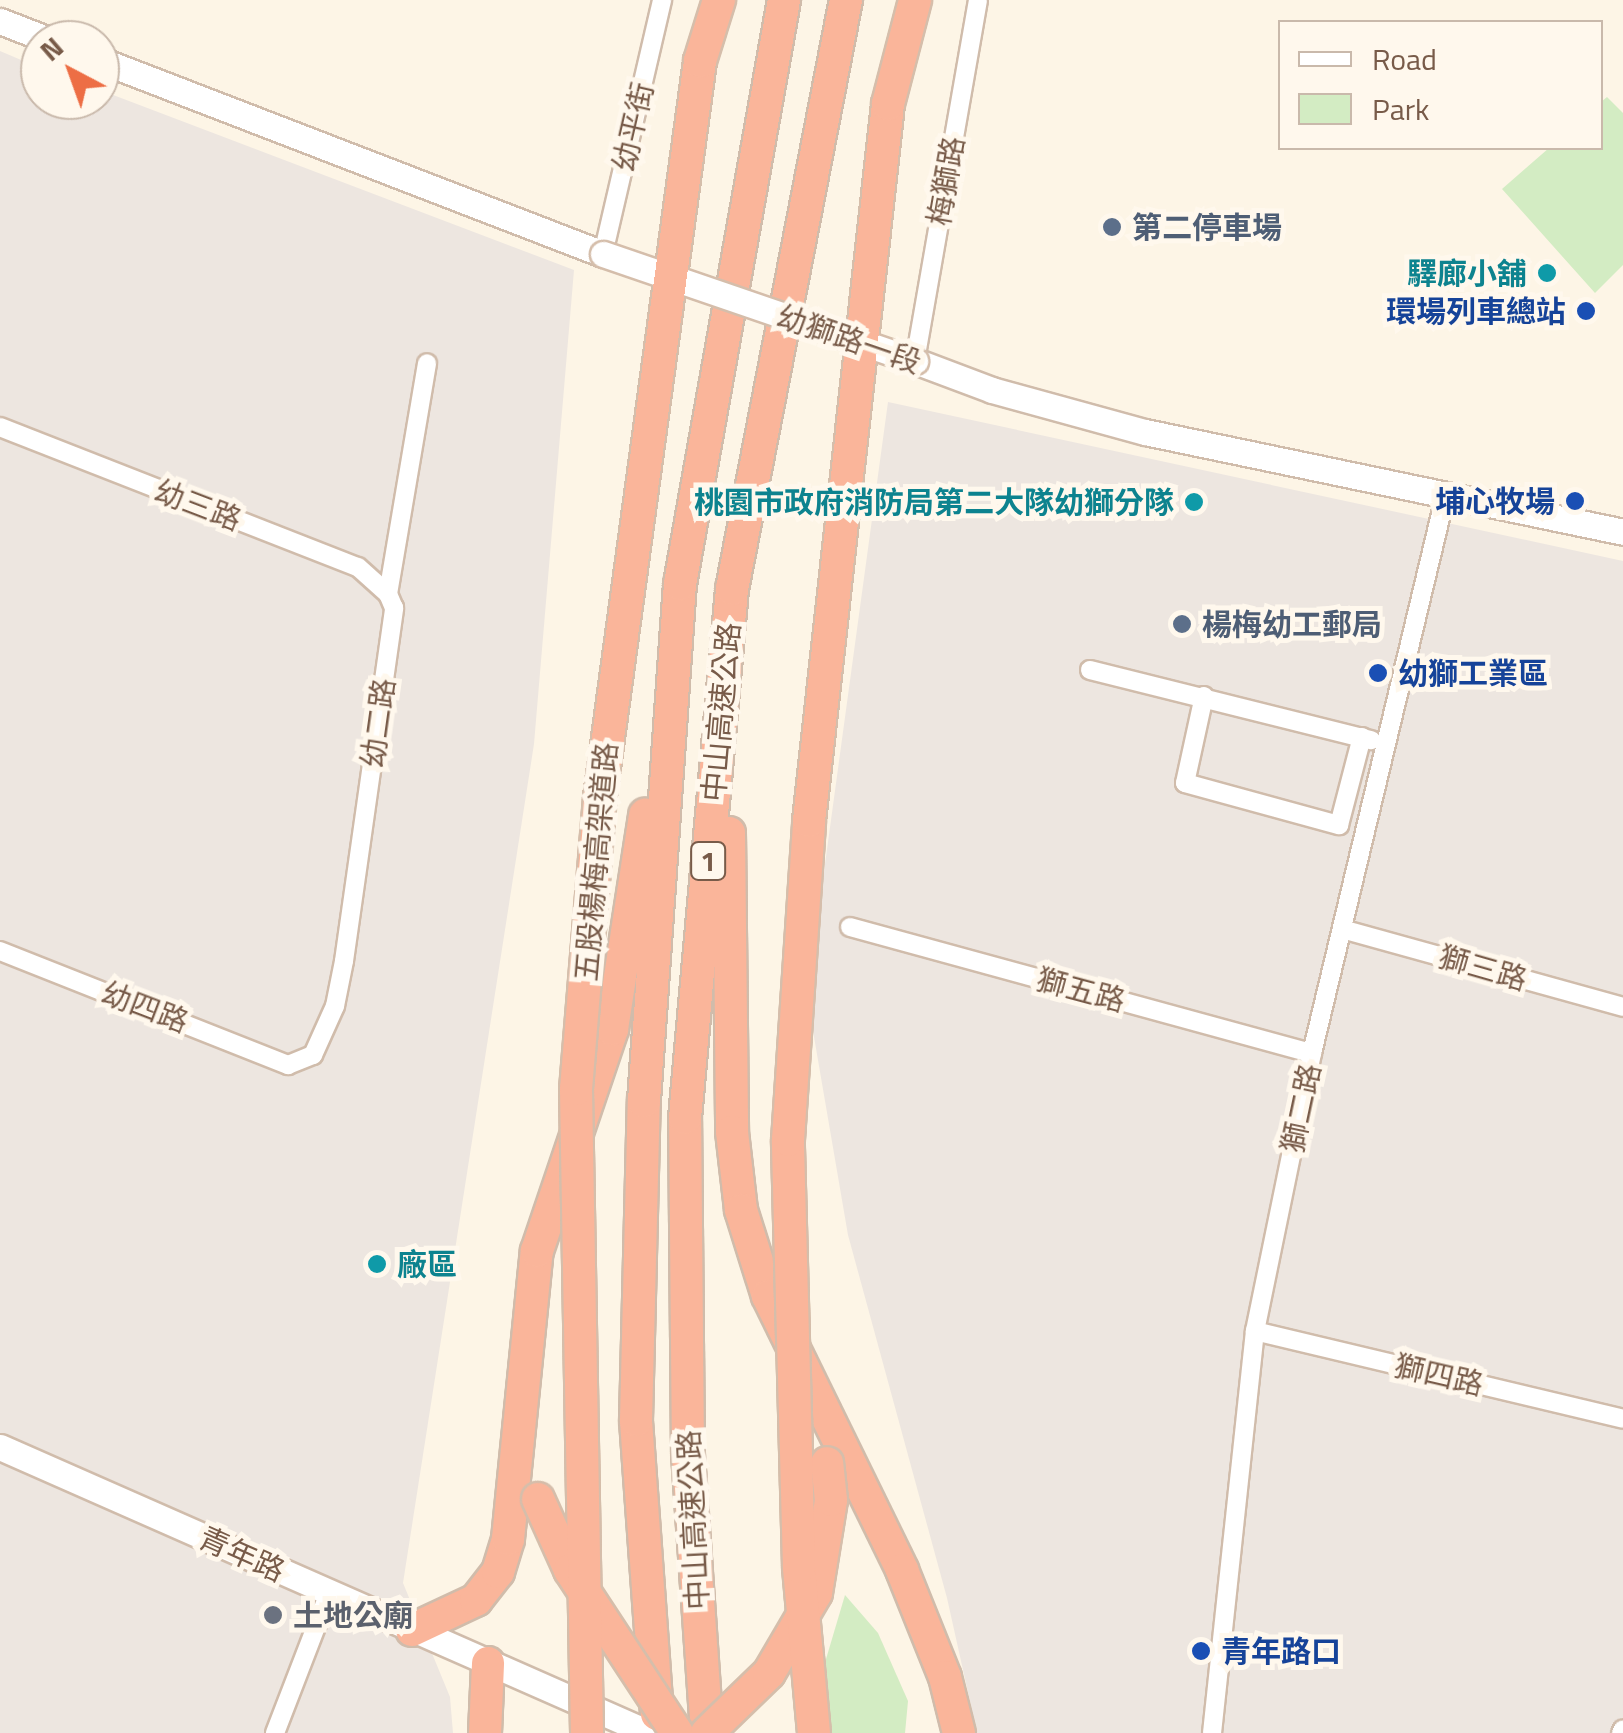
<!DOCTYPE html>
<html>
<head>
<meta charset="utf-8">
<style>
  body { margin:0 }
  #map { position:relative; width:1623px; height:1733px; overflow:hidden; background:#fdf5e6; font-family:"Titillium Web","Noto Sans TC",sans-serif }
  div>[style] { position:absolute }
  .industrial>* { inset:0; background:#ede6e0 }
  .green>* { inset:0; background:#d3ecc3 }
  .roads { filter:drop-shadow(2px 0 #d0bcab) drop-shadow(-2px 0 #d0bcab) drop-shadow(0 2px #d0bcab) drop-shadow(0 -2px #d0bcab) }
  .street>* { height:18px; margin:-9px; padding:0 9px; transform-origin:9px; border-radius:9px; background:#fff }
  .secondary>* { height:25px; margin:-12.5px; padding:0 12.5px; transform-origin:12.5px; border-radius:12.5px; background:#fff }
  .highway>* { height:32px; margin:-16px; padding:0 16px; transform-origin:16px; border-radius:16px; background:#fab59a }
  .bridges { filter:drop-shadow(2px 0 #d5beab) drop-shadow(-2px 0 #d5beab) drop-shadow(0 2px #d5beab) drop-shadow(0 -2px #d5beab) }
  .secondary-bridge>* { height:25px; margin:-12.5px; padding:0 12.5px; transform-origin:12.5px; border-radius:12.5px; background:#fff }
  .highway-bridge>* { height:32px; margin:-16px; padding:0 16px; transform-origin:16px; border-radius:16px; background:#fab59a }
  .dots>* { width:28px; height:28px; translate:-50% -50%; box-sizing:border-box; border:5px solid #fff8ed; border-radius:50% }
  span { translate:-50% -50%; white-space:nowrap; text-align:center; line-height:1.15; -webkit-text-stroke:10px #fff8ed; paint-order:stroke }
  .shield-label span { padding:2px 8px; background:#fff8ed; border:2px solid; border-radius:8px; -webkit-text-stroke-width:0 }
  .shield-label { font-size:28px; color:#785b49; font-weight:700 }
  .street-label { font-size:30px; color:#785b49 }
  .service-label { font-size:30px; color:#4e5e75; font-weight:700 }
  .left { translate:0 -50%; text-align:left }
  .culture-label { font-size:30px; color:#0d838f; font-weight:700 }
  .right { translate:-100% -50%; text-align:right }
  .transit-label { font-size:30px; color:#164399; font-weight:700 }
  .worship-label { font-size:30px; color:#5b616d; font-weight:700 }
  .legend { position:absolute; left:1278px; top:20px; width:325px; height:130px; box-sizing:border-box; background:#fff8ed; border:2px solid #c9b9ab; margin:0; padding:12px 18px; list-style:none; font-size:30px; color:#785b49 }
  .legend li { display:flex; align-items:center; gap:20px; height:50px }
  .legend b { width:50px; border:2px solid #c9b9ab }
  .north { position:absolute; left:20px; top:20px; width:100px; height:100px; box-sizing:border-box; background:#fff8ed; border:2px solid #c9b9ab; border-radius:50%; rotate:319deg; font-size:28px; font-weight:700; line-height:40px; text-align:center; color:#785b49 }
  .north::after { content:''; display:block; margin:auto; width:35px; height:45px; background:#ed6e45; clip-path:polygon(50% 0,100% 100%,50% 72%,0 100%) }
</style>
</head>
<body>
<div id="map">
  <div class="industrial">
    <i style="clip-path:polygon(0 51px,40px 68px,40px 100px,100px 100px,100px 90px,574px 270px,534px 744px,403px 1583px,450px 1697px,453px 1733px,0 1733px)"></i>
    <i style="clip-path:polygon(888px 402px,1623px 561px,1623px 1733px,977px 1733px,947px 1598px,848px 1235px,807px 996px)"></i>
  </div>
  <div class="green">
    <i style="clip-path:polygon(1607px 97px,1623px 113px,1623px 265px,1595px 293px,1502px 189px,1549px 148px,1600px 148px,1601px 102px)"></i>
    <i style="clip-path:polygon(845px 1595px,878px 1633px,908px 1701px,905px 1733px,831px 1733px,821px 1676px)"></i>
  </div>
  <div class="roads">
    <div class="street">
      <i style="left:603px;top:254px;width:261px;rotate:-76.9deg"></i>
      <i style="left:915px;top:361px;width:366px;rotate:-80.1deg"></i>
      <i style="left:0;top:427px;width:384px;rotate:21.4deg"></i>
      <i style="left:358px;top:567px;width:40px;rotate:42deg"></i>
      <i style="left:1090px;top:670px;width:290px;rotate:14deg"></i>
      <i style="left:1204px;top:696px;width:89px;rotate:102.3deg"></i>
      <i style="left:1185px;top:783px;width:160px;rotate:15.3deg"></i>
      <i style="left:1339px;top:825px;width:91px;rotate:-75.4deg"></i>
      <i style="left:850px;top:927px;width:479px;rotate:15.3deg"></i>
      <i style="left:1342px;top:929px;width:292px;rotate:15.5deg"></i>
      <i style="left:0;top:951px;width:310px;rotate:21.6deg"></i>
      <i style="left:288px;top:1065px;width:27px;rotate:-22deg"></i>
      <i style="left:313px;top:1055px;width:54px;rotate:-65.8deg"></i>
      <i style="left:335px;top:1006px;width:46px;rotate:-78.7deg"></i>
      <i style="left:344px;top:961px;width:357px;rotate:-81.9deg"></i>
      <i style="left:394px;top:608px;width:15px;rotate:-113deg"></i>
      <i style="left:388px;top:594px;width:234px;rotate:-80.4deg"></i>
      <i style="left:1255px;top:1331px;width:378px;rotate:13.4deg"></i>
      <i style="left:275px;top:1733px;width:150px;rotate:-68.9deg"></i>
      <i style="left:1212px;top:1733px;width:404px;rotate:-83.9deg"></i>
      <i style="left:1255px;top:1331px;width:284px;rotate:-78.4deg"></i>
      <i style="left:1312px;top:1053px;width:576px;rotate:-76.54deg"></i>
      <i style="left:1621px;top:1733px;width:4px;rotate:-63deg"></i>
    </div>
    <div class="secondary">
      <i style="left:0;top:21px;width:53px;rotate:21.2deg"></i>
      <i style="left:100px;top:60px;width:539px;rotate:21.09deg"></i>
      <i style="left:915px;top:361px;width:82px;rotate:20.6deg"></i>
      <i style="left:992px;top:390px;width:159px;rotate:15.4deg"></i>
      <i style="left:1145px;top:432px;width:488px;rotate:11.8deg"></i>
      <i style="left:0;top:1447px;width:709px;rotate:23.78deg"></i>
    </div>
    <div class="highway">
      <i style="left:729px;top:833px;width:299px;rotate:89.4deg"></i>
      <i style="left:732px;top:1132px;width:79px;rotate:83.4deg"></i>
      <i style="left:741px;top:1210px;width:90px;rotate:72.6deg"></i>
      <i style="left:768px;top:1296px;width:305px;rotate:63.9deg"></i>
      <i style="left:902px;top:1570px;width:115px;rotate:68.1deg"></i>
      <i style="left:945px;top:1677px;width:58px;rotate:76deg"></i>
      <i style="left:412px;top:1630px;width:71px;rotate:-25.1deg"></i>
      <i style="left:476px;top:1600px;width:36px;rotate:-52deg"></i>
      <i style="left:498px;top:1572px;width:34px;rotate:-73deg"></i>
      <i style="left:508px;top:1539px;width:289px;rotate:-84.3deg"></i>
      <i style="left:537px;top:1251px;width:234px;rotate:-71.3deg"></i>
      <i style="left:612px;top:1029px;width:217px;rotate:-81.2deg"></i>
      <i style="left:657px;top:1714px;width:295px;rotate:-94.1deg"></i>
      <i style="left:636px;top:1420px;width:319px;rotate:-88.6deg"></i>
      <i style="left:644px;top:1101px;width:518px;rotate:-86.02deg"></i>
      <i style="left:680px;top:584px;width:593px;rotate:-79.9deg"></i>
      <i style="left:485px;top:1733px;width:70px;rotate:-87.5deg"></i>
      <i style="left:707px;top:1733px;width:280px;rotate:-93.9deg"></i>
      <i style="left:688px;top:1454px;width:336px;rotate:-90.5deg"></i>
      <i style="left:685px;top:1118px;width:531px;rotate:-84.92deg"></i>
      <i style="left:732px;top:589px;width:600px;rotate:-79.05deg"></i>
    </div>
  </div>
  <div class="bridges">
    <div class="secondary-bridge">
      <i style="left:603px;top:254px;width:330px;rotate:18.9deg"></i>
    </div>
    <div class="highway-bridge">
      <i style="left:538px;top:1499px;width:78px;rotate:65.7deg"></i>
      <i style="left:570px;top:1570px;width:195px;rotate:56.7deg"></i>
      <i style="left:587px;top:1733px;width:644px;rotate:-90.98deg"></i>
      <i style="left:576px;top:1089px;width:293px;rotate:-85.3deg"></i>
      <i style="left:600px;top:797px;width:743px;rotate:-82.26deg"></i>
      <i style="left:700px;top:61px;width:64px;rotate:-72.7deg"></i>
      <i style="left:707px;top:1733px;width:86px;rotate:-44.1deg"></i>
      <i style="left:769px;top:1673px;width:93px;rotate:-59.6deg"></i>
      <i style="left:816px;top:1593px;width:94px;rotate:-80.8deg"></i>
      <i style="left:831px;top:1500px;width:37px;rotate:-96deg"></i>
      <i style="left:814px;top:1733px;width:167px;rotate:-95.2deg"></i>
      <i style="left:799px;top:1567px;width:427px;rotate:-91.5deg"></i>
      <i style="left:788px;top:1140px;width:320px;rotate:-86.2deg"></i>
      <i style="left:809px;top:821px;width:721px;rotate:-83.71deg"></i>
      <i style="left:888px;top:104px;width:107px;rotate:-75.4deg"></i>
    </div>
  </div>
  <div class="dots">
    <i style="left:1112px;top:227px;background:#5c6f8a"></i>
    <i style="left:1547px;top:273px;background:#0f9aa8"></i>
    <i style="left:1586px;top:311px;background:#1a4fb4"></i>
    <i style="left:1575px;top:501px;background:#1a4fb4"></i>
    <i style="left:1194px;top:502px;background:#0f9aa8"></i>
    <i style="left:1182px;top:624px;background:#5c6f8a"></i>
    <i style="left:1378px;top:673px;background:#1a4fb4"></i>
    <i style="left:377px;top:1264px;background:#0f9aa8"></i>
    <i style="left:273px;top:1615px;background:#6b7280"></i>
    <i style="left:1201px;top:1651px;background:#1a4fb4"></i>
  </div>
  <div class="shield-label">
    <span style="left:708px;top:861px">1</span>
  </div>
  <div class="street-label">
    <span style="left:633px;top:127px;rotate:-77deg">幼平街</span>
    <span style="left:946px;top:181px;rotate:-80deg">梅獅路</span>
    <span style="left:849px;top:339px;rotate:19deg">幼獅路一段</span>
    <span style="left:198px;top:505px;rotate:21deg">幼三路</span>
    <span style="left:721px;top:712px;rotate:-85deg">中山高速公路</span>
    <span style="left:378px;top:723px;rotate:-82deg">幼二路</span>
    <span style="left:596px;top:862px;rotate:-85deg">五股楊梅高架道路</span>
    <span style="left:1483px;top:968px;rotate:16deg">獅三路</span>
    <span style="left:1081px;top:990px;rotate:15deg">獅五路</span>
    <span style="left:145px;top:1007px;rotate:21deg">幼四路</span>
    <span style="left:1301px;top:1108px;rotate:-78deg">獅二路</span>
    <span style="left:1439px;top:1375px;rotate:13deg">獅四路</span>
    <span style="left:693px;top:1520px;rotate:-93deg">中山高速公路</span>
    <span style="left:242px;top:1554px;rotate:24deg">青年路</span>
  </div>
  <div class="service-label">
    <span class="left" style="left:1132px;top:227px">第二停車場</span>
    <span class="left" style="left:1202px;top:624px">楊梅幼工郵局</span>
  </div>
  <div class="culture-label">
    <span class="right" style="left:1527px;top:273px">驛廊小舖</span>
    <span class="right" style="left:1174px;top:502px">桃園市政府消防局第二大隊幼獅分隊</span>
    <span class="left" style="left:397px;top:1264px">廠區</span>
  </div>
  <div class="transit-label">
    <span class="right" style="left:1566px;top:311px">環場列車總站</span>
    <span class="right" style="left:1555px;top:501px">埔心牧場</span>
    <span class="left" style="left:1398px;top:673px">幼獅工業區</span>
    <span class="left" style="left:1221px;top:1651px">青年路口</span>
  </div>
  <div class="worship-label">
    <span class="left" style="left:293px;top:1615px">土地公廟</span>
  </div>
  <ul class="legend">
  <li><b style="height:12px;background:#fff"></b>Road</li>
  <li><b style="height:28px;background:#d3ecc3"></b>Park</li>
  </ul>
  <div class="north">N</div>
</div>
</body>
</html>
